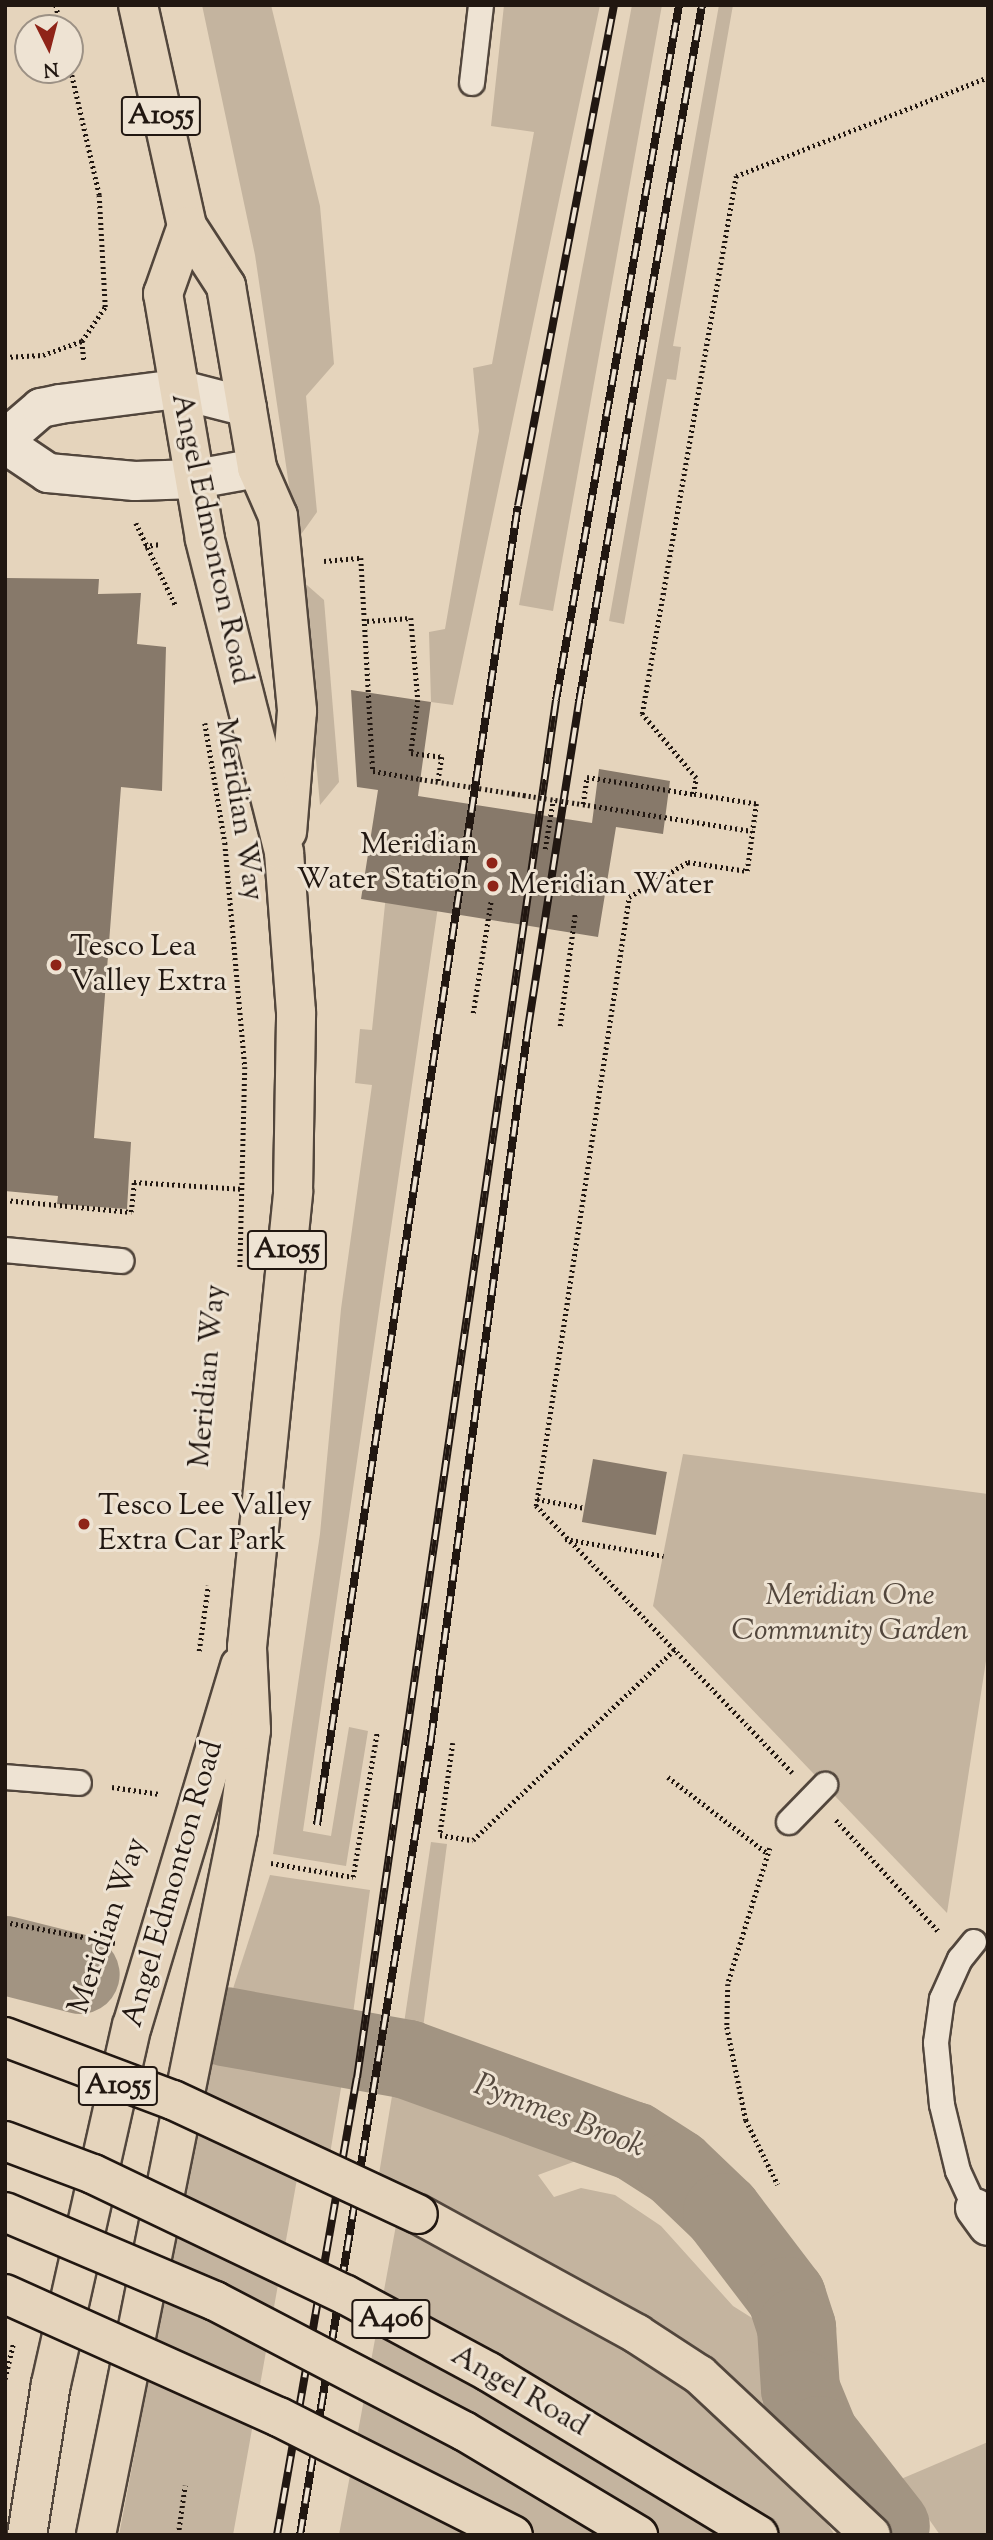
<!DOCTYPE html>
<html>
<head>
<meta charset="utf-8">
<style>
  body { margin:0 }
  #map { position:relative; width:993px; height:2540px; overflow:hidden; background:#e5d4bc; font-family:"Sorts Mill Goudy",serif }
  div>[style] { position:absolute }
  .green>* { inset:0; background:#c4b49f }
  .river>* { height:79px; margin:-39.5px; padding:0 39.5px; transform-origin:39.5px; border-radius:39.5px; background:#a29482 }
  .building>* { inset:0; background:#87796a; transform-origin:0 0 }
  .path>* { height:4.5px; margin-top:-2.25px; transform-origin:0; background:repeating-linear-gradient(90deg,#211711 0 2px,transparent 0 5.5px) }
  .roads { filter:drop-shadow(2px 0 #52463c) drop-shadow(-2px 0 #52463c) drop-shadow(0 2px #52463c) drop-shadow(0 -2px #52463c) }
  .service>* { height:24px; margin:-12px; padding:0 12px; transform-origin:12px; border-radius:12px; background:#eee3d3 }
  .minor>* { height:38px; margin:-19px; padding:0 19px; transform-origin:19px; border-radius:19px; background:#eee3d3 }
  .primary>* { height:38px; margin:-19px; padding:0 19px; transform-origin:19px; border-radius:19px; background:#e5d4bc }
  .rail>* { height:8px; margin-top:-4px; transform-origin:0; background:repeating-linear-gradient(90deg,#eee3d3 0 16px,#211711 0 32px); box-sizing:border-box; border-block:2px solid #211711 }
  .path-bridge>* { height:4.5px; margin-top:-2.25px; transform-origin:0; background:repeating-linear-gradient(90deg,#211711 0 2px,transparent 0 5.5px) }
  .bridges { filter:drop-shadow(2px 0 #211711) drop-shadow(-2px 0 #211711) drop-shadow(0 2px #211711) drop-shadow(0 -2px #211711) }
  .primary-bridge>* { height:38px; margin:-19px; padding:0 19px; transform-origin:19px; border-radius:19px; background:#e5d4bc }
  .trunk-bridge>* { height:38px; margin:-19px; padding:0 19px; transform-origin:19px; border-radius:19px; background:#e5d4bc }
  .dots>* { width:19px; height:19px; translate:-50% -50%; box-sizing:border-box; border:4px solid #eee3d3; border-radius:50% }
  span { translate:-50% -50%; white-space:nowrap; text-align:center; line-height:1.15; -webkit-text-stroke:6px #eee3d3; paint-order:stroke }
  .shield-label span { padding:2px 5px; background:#eee3d3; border:2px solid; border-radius:5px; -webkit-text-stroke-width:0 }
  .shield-label { font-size:28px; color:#211711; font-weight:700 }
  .street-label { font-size:30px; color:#211711 }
  .poi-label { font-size:30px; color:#211711 }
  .right { translate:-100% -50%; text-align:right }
  .left { translate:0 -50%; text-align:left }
  .park-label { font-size:30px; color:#52463c; font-style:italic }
  .water-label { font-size:32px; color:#55493e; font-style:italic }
  .frame { position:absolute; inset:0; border:7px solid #211711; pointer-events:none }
  .north { position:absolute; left:14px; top:14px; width:70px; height:70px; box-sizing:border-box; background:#eee3d3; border:2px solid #9c9185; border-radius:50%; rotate:174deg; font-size:19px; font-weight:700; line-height:28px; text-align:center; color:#211711 }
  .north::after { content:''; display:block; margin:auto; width:24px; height:32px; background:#8f2418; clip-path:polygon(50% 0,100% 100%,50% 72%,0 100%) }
</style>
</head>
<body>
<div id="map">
  <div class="green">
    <i style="clip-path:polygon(202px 5px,271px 5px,320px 206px,334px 364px,306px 396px,317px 512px,297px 540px,255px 255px)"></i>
    <i style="clip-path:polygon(504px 5px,600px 5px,453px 705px,431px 702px,429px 632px,445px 629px,479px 431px,473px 368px,492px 364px,534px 132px,491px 126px)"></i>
    <i style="clip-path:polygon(632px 5px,662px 5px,553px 611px,519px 605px)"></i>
    <i style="clip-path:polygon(719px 5px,733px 5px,673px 346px,681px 347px,676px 380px,667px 379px,624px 624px,609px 621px)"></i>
    <i style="clip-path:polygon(300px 579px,324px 600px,339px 782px,320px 805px)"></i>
    <i style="clip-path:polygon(387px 885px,440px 893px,303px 1831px,331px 1836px,349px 1727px,368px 1731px,346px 1866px,273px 1854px,320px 1534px,341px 1309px,372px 1085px,355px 1083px,360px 1029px,372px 1030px)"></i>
    <i style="clip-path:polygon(683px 1454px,988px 1494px,988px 1648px,947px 1913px,653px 1606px)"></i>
    <i style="clip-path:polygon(431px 1842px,447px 1844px,422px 2036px,403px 2030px)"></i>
    <i style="clip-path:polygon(270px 1875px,370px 1890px,352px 2021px,229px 2001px)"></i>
    <i style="clip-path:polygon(211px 2054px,343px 2076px,325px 2184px,297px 2179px,233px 2535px,119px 2535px)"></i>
    <i style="clip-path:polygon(394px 2084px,613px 2162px,584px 2158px,538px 2175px,554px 2197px,581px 2188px,615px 2195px,661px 2226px,733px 2306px,765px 2326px,780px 2436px,797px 2480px,835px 2535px,339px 2535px,401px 2198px,376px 2192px)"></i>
    <i style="clip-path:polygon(988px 2442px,988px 2535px,940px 2535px,901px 2479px)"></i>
  </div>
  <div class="river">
    <i style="left:5px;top:1955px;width:77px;rotate:14.2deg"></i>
    <i style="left:224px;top:2026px;width:186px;rotate:10.2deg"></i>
    <i style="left:407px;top:2059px;width:241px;rotate:19.9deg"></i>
    <i style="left:634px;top:2141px;width:50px;rotate:32.7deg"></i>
    <i style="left:676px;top:2168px;width:64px;rotate:43.7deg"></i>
    <i style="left:722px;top:2212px;width:106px;rotate:52.7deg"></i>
    <i style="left:786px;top:2296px;width:33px;rotate:72deg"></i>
    <i style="left:796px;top:2327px;width:62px;rotate:86.3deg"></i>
    <i style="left:800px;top:2389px;width:50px;rotate:67.6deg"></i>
    <i style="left:819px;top:2435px;width:115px;rotate:52deg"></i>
  </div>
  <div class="building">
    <i style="clip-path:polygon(5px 578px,99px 579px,98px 594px,141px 593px,137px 644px,166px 647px,162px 791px,121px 787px,94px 1138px,131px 1142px,127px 1209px,57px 1204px,58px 1196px,5px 1191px)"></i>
    <i style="clip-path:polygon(351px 690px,431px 702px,418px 796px,592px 823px,599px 769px,670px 781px,663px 834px,616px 827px,598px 937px,361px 899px,378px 790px,357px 787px)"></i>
    <i style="left:593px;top:1459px;width:75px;height:64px;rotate:10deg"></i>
  </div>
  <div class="path">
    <i style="left:56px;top:5px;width:24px;rotate:78deg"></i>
    <i style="left:82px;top:341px;width:20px;rotate:84deg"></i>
    <i style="left:5px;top:357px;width:38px;rotate:-3deg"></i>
    <i style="left:43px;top:355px;width:41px;rotate:-19.7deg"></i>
    <i style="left:82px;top:341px;width:41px;rotate:-55.9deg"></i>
    <i style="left:105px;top:307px;width:112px;rotate:-93.1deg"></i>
    <i style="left:99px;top:195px;width:130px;rotate:-102.9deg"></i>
    <i style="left:136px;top:523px;width:92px;rotate:64.3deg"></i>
    <i style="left:145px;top:546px;width:16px;rotate:-7deg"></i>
    <i style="left:324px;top:561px;width:37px;rotate:-5deg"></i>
    <i style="left:361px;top:558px;width:213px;rotate:86.8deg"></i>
    <i style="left:373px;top:771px;width:48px;rotate:9.7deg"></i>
    <i style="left:367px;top:621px;width:44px;rotate:-3.9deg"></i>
    <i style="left:411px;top:618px;width:82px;rotate:85.1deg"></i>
    <i style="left:418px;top:700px;width:53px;rotate:97.5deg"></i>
    <i style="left:411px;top:753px;width:31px;rotate:7deg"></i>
    <i style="left:442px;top:757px;width:25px;rotate:99deg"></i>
    <i style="left:205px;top:723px;width:122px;rotate:80.5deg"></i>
    <i style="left:225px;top:843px;width:225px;rotate:84.9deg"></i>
    <i style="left:245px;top:1067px;width:201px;rotate:91.4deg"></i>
    <i style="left:583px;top:804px;width:27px;rotate:-82deg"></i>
    <i style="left:587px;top:777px;width:107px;rotate:9.1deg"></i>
    <i style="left:594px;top:806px;width:160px;rotate:9deg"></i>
    <i style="left:545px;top:849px;width:50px;rotate:-80.7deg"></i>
    <i style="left:473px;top:1013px;width:113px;rotate:-80.9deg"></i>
    <i style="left:560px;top:1026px;width:113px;rotate:-82.4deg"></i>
    <i style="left:5px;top:1200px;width:127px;rotate:5.4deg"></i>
    <i style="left:131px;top:1212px;width:30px;rotate:-84deg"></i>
    <i style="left:134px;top:1182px;width:110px;rotate:3.6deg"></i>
    <i style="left:537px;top:1499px;width:49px;rotate:10.6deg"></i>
    <i style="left:565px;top:1539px;width:100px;rotate:9.7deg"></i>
    <i style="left:199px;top:1651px;width:66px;rotate:-82.1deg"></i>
    <i style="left:453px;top:1743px;width:93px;rotate:98deg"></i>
    <i style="left:440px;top:1835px;width:33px;rotate:9deg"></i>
    <i style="left:473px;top:1840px;width:278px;rotate:-43.4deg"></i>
    <i style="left:792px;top:1773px;width:370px;rotate:-133.8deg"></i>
    <i style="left:536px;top:1506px;width:616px;rotate:-81.32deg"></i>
    <i style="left:629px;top:897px;width:69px;rotate:-30.7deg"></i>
    <i style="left:688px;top:862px;width:60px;rotate:8.7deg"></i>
    <i style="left:747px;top:871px;width:68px;rotate:-82.3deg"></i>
    <i style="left:756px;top:804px;width:64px;rotate:-171deg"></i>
    <i style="left:693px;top:794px;width:16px;rotate:-79deg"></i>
    <i style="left:696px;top:778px;width:84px;rotate:-130.2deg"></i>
    <i style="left:642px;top:714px;width:546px;rotate:-80.09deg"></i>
    <i style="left:736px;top:176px;width:271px;rotate:-21.4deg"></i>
    <i style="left:668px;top:1777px;width:125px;rotate:37.5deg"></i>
    <i style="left:112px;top:1787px;width:48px;rotate:8.5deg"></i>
    <i style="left:836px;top:1820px;width:152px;rotate:47.4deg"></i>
    <i style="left:770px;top:1848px;width:142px;rotate:107.2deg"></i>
    <i style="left:728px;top:1984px;width:43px;rotate:91.3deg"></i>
    <i style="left:727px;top:2027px;width:95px;rotate:78.5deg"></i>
    <i style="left:746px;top:2120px;width:72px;rotate:63.8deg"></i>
    <i style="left:271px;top:1863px;width:83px;rotate:9.7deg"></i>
    <i style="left:353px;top:1877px;width:147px;rotate:-80.6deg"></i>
    <i style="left:5px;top:1922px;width:112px;rotate:10.8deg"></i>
    <i style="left:5px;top:2379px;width:36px;rotate:-77deg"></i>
    <i style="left:178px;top:2535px;width:50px;rotate:-82deg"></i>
  </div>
  <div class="roads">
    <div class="service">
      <i style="left:472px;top:83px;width:79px;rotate:-83.4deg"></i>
      <i style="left:5px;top:1250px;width:117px;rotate:5.4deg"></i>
      <i style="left:5px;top:1777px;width:74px;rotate:4.6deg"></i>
      <i style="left:789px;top:1822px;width:52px;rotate:-45.8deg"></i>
      <i style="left:974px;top:1942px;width:22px;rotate:129deg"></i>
      <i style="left:960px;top:1959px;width:44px;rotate:114.2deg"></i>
      <i style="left:942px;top:1999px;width:44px;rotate:97.8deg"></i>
      <i style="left:936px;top:2043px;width:62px;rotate:84.5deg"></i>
      <i style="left:942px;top:2105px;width:68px;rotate:76.4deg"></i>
      <i style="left:958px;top:2171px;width:41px;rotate:65.3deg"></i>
    </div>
    <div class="minor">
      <i style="left:5px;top:439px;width:48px;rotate:-40.7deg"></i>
      <i style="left:41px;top:408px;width:19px;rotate:-12deg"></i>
      <i style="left:60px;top:404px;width:118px;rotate:-7.3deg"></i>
      <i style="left:177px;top:389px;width:72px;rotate:14.4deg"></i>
      <i style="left:5px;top:444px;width:52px;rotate:34deg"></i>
      <i style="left:48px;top:473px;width:87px;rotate:5.3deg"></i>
      <i style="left:135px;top:481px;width:61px;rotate:-1.9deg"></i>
      <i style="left:196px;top:479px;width:62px;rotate:-10.2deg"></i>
      <i style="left:975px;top:2208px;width:22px;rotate:54deg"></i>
    </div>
    <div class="primary">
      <i style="left:138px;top:5px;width:226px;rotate:77.5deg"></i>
      <i style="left:187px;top:226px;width:72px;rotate:57deg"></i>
      <i style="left:226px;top:286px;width:185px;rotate:80.3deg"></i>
      <i style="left:257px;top:468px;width:52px;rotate:66.4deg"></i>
      <i style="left:278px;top:516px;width:196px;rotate:84.4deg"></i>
      <i style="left:297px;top:711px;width:121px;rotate:94.7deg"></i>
      <i style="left:418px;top:2214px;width:250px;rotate:28.7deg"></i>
      <i style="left:637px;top:2334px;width:75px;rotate:33.1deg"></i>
      <i style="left:700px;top:2375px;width:234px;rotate:43.1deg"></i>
      <i style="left:27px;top:2535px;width:153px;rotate:-81deg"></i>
      <i style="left:51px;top:2384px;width:367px;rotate:-77.3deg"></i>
      <i style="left:132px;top:2026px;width:376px;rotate:-73.3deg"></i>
      <i style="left:96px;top:2535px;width:719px;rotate:-78.61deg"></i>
      <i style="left:238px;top:1830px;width:101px;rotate:-82.6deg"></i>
      <i style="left:251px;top:1730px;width:83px;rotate:-92.8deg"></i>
      <i style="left:247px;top:1647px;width:458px;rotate:-84.2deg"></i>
      <i style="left:293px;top:1191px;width:179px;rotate:-89deg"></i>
      <i style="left:296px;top:1012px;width:160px;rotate:-94.3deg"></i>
      <i style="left:284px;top:852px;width:323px;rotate:-104.2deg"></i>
      <i style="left:205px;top:539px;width:249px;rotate:-99.7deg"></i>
      <i style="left:163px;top:294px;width:72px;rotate:-70.6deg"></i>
    </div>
  </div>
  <div class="rail">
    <i style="left:317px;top:1825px;width:1334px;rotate:-81.34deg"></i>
    <i style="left:518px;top:506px;width:510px;rotate:-79.15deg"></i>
    <i style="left:277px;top:2535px;width:464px;rotate:-80.1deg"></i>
    <i style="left:357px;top:2078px;width:1392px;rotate:-81.78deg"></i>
    <i style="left:556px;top:700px;width:706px;rotate:-79.96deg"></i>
    <i style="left:300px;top:2535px;width:807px;rotate:-80.65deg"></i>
    <i style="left:431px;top:1739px;width:718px;rotate:-82.23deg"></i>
    <i style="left:528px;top:1028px;width:330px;rotate:-81.1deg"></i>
    <i style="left:579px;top:702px;width:708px;rotate:-79.99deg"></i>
  </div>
  <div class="path-bridge">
    <i style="left:420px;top:779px;width:176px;rotate:8.8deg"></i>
  </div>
  <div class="bridges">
    <div class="primary-bridge">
      <i style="left:5px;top:2037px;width:179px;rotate:20.6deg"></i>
      <i style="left:173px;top:2100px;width:270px;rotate:25deg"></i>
    </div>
    <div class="trunk-bridge">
      <i style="left:5px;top:2141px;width:94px;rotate:20.6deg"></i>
      <i style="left:93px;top:2174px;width:280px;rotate:25.6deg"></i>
      <i style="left:346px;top:2295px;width:162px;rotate:28.3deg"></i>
      <i style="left:489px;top:2372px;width:315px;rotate:31.2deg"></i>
      <i style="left:5px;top:2212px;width:228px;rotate:23deg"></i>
      <i style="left:215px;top:2301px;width:281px;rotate:27.6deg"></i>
      <i style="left:464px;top:2431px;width:203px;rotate:30.9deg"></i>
      <i style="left:5px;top:2294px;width:300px;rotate:24.2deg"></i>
      <i style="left:279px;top:2417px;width:262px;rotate:26.8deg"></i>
    </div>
  </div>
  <div class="dots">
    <i style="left:492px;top:863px;background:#8f2418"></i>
    <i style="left:493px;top:886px;background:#8f2418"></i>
    <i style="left:56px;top:965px;background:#8f2418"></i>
    <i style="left:84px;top:1524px;background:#8f2418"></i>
  </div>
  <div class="shield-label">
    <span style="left:161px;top:116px">A1055</span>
    <span style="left:287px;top:1250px">A1055</span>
    <span style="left:118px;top:2086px">A1055</span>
    <span style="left:391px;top:2319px">A406</span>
  </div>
  <div class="street-label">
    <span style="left:210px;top:539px;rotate:78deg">Angel Edmonton Road</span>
    <span style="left:238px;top:810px;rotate:81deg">Meridian Way</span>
    <span style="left:209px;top:1376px;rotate:-85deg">Meridian Way</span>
    <span style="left:174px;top:1884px;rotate:-74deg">Angel Edmonton Road</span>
    <span style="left:109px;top:1926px;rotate:-71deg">Meridian Way</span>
    <span style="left:519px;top:2392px;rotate:30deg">Angel Road</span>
  </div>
  <div class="poi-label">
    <span class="right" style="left:478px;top:863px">Meridian<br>Water Station</span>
    <span class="left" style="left:509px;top:886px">Meridian Water</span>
    <span class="left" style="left:70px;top:965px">Tesco Lea<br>Valley Extra</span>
    <span class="left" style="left:98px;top:1524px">Tesco Lee Valley<br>Extra Car Park</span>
  </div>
  <div class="park-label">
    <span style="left:850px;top:1614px">Meridian One<br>Community Garden</span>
  </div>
  <div class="water-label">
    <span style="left:559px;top:2117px;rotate:21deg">Pymmes Brook</span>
  </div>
  <div class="frame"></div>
  <div class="north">N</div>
</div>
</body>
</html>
